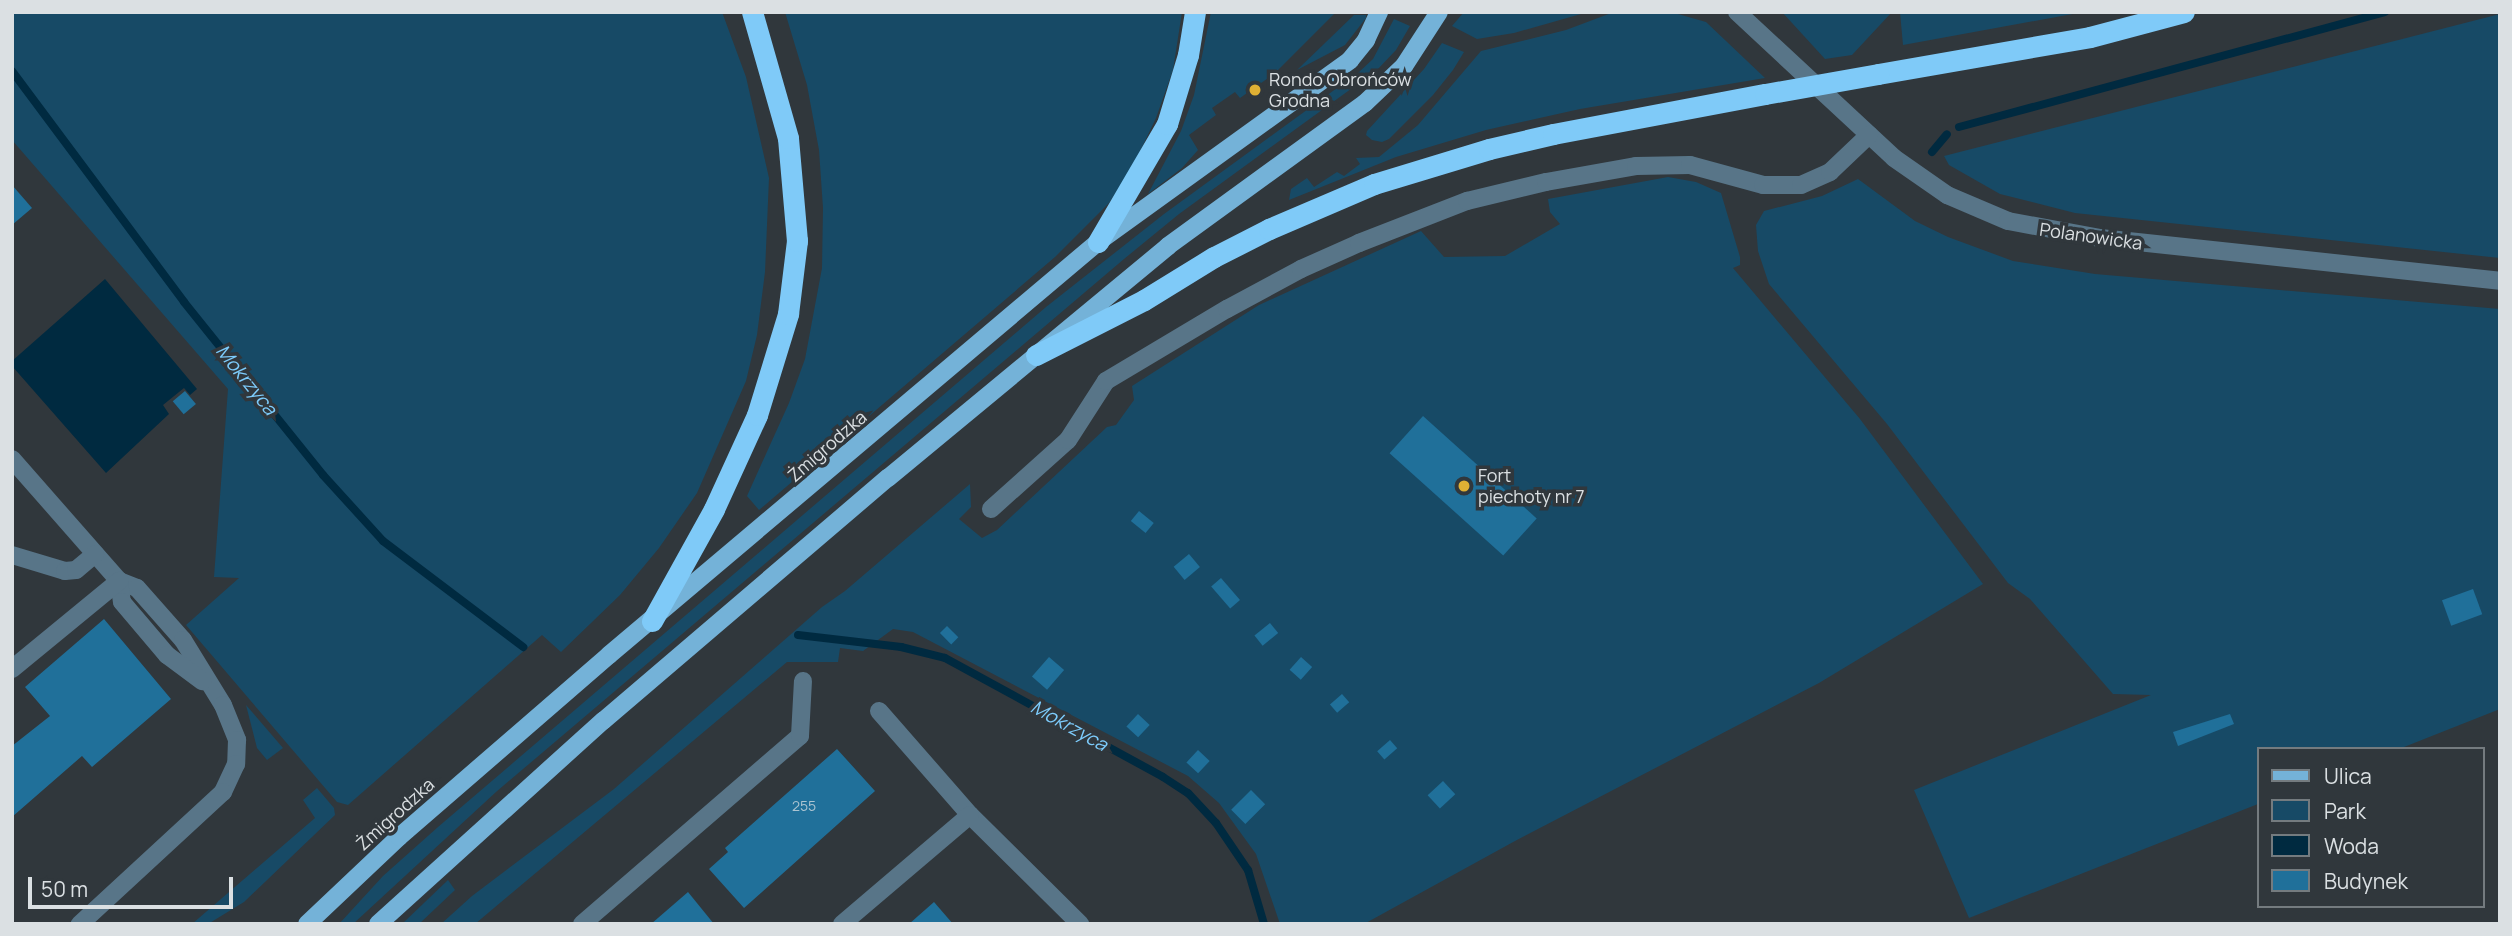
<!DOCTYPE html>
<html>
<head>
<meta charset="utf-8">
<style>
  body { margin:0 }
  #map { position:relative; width:2512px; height:936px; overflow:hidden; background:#30373c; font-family:Manrope,sans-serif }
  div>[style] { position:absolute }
  .green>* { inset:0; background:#174a66 }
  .water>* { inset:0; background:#002a40 }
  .stream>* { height:8px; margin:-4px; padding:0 4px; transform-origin:4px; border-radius:4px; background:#002a40 }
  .building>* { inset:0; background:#20709a; transform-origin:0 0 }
  .minor>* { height:18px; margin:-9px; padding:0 9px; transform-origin:9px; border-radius:9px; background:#587588 }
  .major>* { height:18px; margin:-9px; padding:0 9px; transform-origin:9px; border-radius:9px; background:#74b2d8 }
  .highway>* { height:21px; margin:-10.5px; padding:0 10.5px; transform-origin:10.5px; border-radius:10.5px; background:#7fcaf8 }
  .highway-bridge>* { height:21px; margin:-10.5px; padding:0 10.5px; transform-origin:10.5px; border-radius:10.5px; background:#7fcaf8 }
  .dots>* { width:19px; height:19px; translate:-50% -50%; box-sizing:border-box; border:4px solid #30373c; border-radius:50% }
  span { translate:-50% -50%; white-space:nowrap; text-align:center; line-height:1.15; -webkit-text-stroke:7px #30373c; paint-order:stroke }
  .number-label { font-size:14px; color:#acc4d1 }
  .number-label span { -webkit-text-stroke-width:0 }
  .poi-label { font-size:18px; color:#dbe0e3 }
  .left { translate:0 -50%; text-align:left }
  .street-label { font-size:18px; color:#dbe0e3 }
  .water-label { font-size:19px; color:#7dccfc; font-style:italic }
  .frame { position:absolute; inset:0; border:14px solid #dbe0e3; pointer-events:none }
  .legend { position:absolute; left:2257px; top:747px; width:228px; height:161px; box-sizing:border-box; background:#30373c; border:2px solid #747b7f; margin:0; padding:9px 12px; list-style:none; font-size:21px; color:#dbe0e3 }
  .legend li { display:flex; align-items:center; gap:14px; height:35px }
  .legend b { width:35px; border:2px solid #747b7f }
  .scale { position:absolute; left:28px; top:877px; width:205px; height:32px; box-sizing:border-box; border:4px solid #dbe0e3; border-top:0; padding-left:9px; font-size:21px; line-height:24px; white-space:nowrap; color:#dbe0e3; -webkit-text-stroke:5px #30373c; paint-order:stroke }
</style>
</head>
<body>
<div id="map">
  <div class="green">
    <i style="clip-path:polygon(12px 12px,722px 12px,746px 77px,769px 178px,765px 272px,757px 335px,746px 381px,697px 493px,659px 548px,620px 595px,561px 652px,542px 635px,348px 805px,337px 802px,186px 625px,239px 578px,214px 577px,228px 389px,12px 140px)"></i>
    <i style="clip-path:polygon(785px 12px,1182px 12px,1173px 70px,1156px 118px,1132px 168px,1109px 203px,1055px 257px,759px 510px,747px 496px,789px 403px,805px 359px,822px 268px,823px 208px,819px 150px,807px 85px)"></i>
    <i style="clip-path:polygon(1211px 12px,1336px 12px,1275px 73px,1240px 98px,1235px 92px,1212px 108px,1216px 115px,1189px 135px,1198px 150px,1182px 168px,1148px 194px,1181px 131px,1194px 95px)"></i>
    <i style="clip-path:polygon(1464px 12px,1588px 12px,1514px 33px,1477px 39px,1452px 26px)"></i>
    <i style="clip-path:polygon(1614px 12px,1671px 12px,1706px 22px,1765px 78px,1580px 109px,1486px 130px,1396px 157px,1289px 200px,1291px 189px,1307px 178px,1314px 187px,1337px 172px,1344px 176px,1360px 164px,1356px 158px,1379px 157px,1418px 125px,1481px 51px,1566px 30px)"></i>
    <i style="clip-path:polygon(1782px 12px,1892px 12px,1852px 55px,1825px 59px)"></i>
    <i style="clip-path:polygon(1900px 12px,2072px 12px,2078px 13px,1903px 45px)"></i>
    <i style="clip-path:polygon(2500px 14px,2500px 258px,2075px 213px,2000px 194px,1949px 165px,1944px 156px)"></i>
    <i style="clip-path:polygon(1354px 15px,1366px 15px,1366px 18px,1345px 45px,1297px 70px)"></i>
    <i style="clip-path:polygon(1394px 19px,1410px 26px,1396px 50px,1377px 70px,1179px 214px,1124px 259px,496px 792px,353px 924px,339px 924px,383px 876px,438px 827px,1046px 307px,1164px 214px,1359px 72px,1373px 59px)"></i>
    <i style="clip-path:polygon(1442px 43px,1464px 52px,1453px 70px,1433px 95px,1389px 139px,1382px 142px,1372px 140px,1366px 135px,1367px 131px,1424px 69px)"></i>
    <i style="clip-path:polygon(1668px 177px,1696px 182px,1721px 193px,1740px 257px,1740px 265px,1733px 268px,1860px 419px,1983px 584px,1819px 683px,1515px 841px,1364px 924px,1280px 924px,1256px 854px,1219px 803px,1188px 776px,913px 632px,893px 629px,863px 651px,840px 648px,838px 662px,787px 662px,475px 924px,441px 924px,472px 896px,614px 789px,822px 607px,845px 591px,970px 484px,971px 507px,959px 519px,982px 538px,997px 530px,1107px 427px,1116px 425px,1134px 400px,1132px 386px,1259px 305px,1421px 231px,1444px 257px,1505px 256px,1560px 224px,1550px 212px,1548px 199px)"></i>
    <i style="clip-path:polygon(1858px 179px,1915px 221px,1948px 237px,2013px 261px,2095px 274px,2500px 309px,2500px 709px,2399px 749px,2258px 749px,2258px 804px,1969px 918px,1914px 790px,2151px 695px,2113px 694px,2030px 599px,2008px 583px,1887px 424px,1769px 284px,1758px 251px,1756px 225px,1764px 211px,1822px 196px)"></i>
    <i style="clip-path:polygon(246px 705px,283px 748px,267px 760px,257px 748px)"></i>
    <i style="clip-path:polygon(317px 788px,334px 808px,335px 815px,244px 902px,208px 924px,192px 924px,315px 818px,303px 800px)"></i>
    <i style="clip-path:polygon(448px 880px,455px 890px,419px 924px,402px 924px)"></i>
  </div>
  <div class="water">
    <i style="clip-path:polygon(105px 279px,197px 389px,190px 395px,184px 388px,163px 405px,169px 414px,106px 473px,12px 366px,12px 361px)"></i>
  </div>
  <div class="stream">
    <i style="left:12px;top:71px;width:288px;rotate:53.3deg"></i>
    <i style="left:184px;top:302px;width:222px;rotate:51.2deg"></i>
    <i style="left:323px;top:475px;width:89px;rotate:47.7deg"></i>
    <i style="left:383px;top:541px;width:176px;rotate:37.1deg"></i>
    <i style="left:1959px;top:127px;width:441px;rotate:-15.1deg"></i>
    <i style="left:1932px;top:152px;width:23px;rotate:-50deg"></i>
    <i style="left:798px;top:635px;width:104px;rotate:6.6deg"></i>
    <i style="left:901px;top:647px;width:45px;rotate:14deg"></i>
    <i style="left:945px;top:658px;width:248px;rotate:28.6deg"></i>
    <i style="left:1163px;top:777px;width:30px;rotate:33deg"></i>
    <i style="left:1188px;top:793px;width:41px;rotate:47deg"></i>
    <i style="left:1216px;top:823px;width:57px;rotate:55.8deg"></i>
    <i style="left:1248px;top:870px;width:56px;rotate:73.5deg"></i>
  </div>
  <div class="building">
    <i style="clip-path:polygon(12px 185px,32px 208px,12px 225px)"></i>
    <i style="left:185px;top:391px;width:17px;height:16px;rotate:50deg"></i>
    <i style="left:1423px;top:416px;width:153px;height:50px;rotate:42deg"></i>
    <i style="left:1139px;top:511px;width:19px;height:13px;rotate:39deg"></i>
    <i style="left:1189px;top:554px;width:17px;height:20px;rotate:50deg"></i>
    <i style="left:1221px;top:578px;width:29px;height:13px;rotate:49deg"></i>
    <i style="left:2473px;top:589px;width:27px;height:33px;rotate:70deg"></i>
    <i style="clip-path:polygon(104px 619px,171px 699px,92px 767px,82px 756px,12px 817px,12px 746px,50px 716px,25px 687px)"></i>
    <i style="left:1270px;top:623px;width:13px;height:20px;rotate:51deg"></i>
    <i style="left:947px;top:626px;width:16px;height:10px;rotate:45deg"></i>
    <i style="left:1049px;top:657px;width:20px;height:26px;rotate:41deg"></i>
    <i style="left:1301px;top:657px;width:15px;height:17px;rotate:42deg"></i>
    <i style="left:1342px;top:694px;width:11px;height:16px;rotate:49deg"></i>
    <i style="left:1138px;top:714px;width:16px;height:17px;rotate:43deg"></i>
    <i style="clip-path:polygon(2230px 714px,2234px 724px,2178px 746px,2173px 732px)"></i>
    <i style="left:1390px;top:740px;width:11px;height:17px;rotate:49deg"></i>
    <i style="clip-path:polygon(837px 749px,875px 791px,744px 908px,709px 869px,728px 852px,725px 848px)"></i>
    <i style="left:1198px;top:750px;width:16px;height:17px;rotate:43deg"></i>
    <i style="left:1443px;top:781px;width:18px;height:21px;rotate:47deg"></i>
    <i style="left:1251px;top:790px;width:20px;height:28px;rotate:45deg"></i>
    <i style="clip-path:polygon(688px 892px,714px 924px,651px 924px)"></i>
    <i style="clip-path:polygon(934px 902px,953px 924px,909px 924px)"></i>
  </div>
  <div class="minor">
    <i style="left:1737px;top:12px;width:214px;rotate:42.9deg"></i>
    <i style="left:1894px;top:158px;width:65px;rotate:34.9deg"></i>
    <i style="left:1947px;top:195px;width:66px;rotate:23.1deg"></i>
    <i style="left:2008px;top:221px;width:94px;rotate:10.5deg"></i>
    <i style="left:2100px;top:238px;width:402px;rotate:6.1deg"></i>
    <i style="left:12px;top:459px;width:162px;rotate:48.7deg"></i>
    <i style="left:119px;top:581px;width:19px;rotate:21deg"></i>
    <i style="left:137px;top:588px;width:69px;rotate:48.5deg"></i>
    <i style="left:183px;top:640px;width:76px;rotate:58.4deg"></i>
    <i style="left:223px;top:705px;width:38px;rotate:68deg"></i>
    <i style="left:237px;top:740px;width:24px;rotate:92deg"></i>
    <i style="left:236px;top:764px;width:31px;rotate:115deg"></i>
    <i style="left:223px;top:792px;width:195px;rotate:137.3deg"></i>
    <i style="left:991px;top:509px;width:103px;rotate:-41.9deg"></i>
    <i style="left:1068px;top:440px;width:70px;rotate:-57.2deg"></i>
    <i style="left:1106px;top:381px;width:141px;rotate:-30.8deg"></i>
    <i style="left:1227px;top:309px;width:84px;rotate:-28.4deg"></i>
    <i style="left:1301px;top:269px;width:64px;rotate:-24.1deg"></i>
    <i style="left:1359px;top:243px;width:116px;rotate:-21.3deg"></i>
    <i style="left:1467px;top:201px;width:81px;rotate:-13.5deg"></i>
    <i style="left:1546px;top:182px;width:91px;rotate:-10.1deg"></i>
    <i style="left:1636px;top:166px;width:54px;rotate:-1.1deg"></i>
    <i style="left:1690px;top:165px;width:76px;rotate:15.3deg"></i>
    <i style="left:1763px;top:185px;width:38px"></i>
    <i style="left:1801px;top:185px;width:32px;rotate:-24deg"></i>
    <i style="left:1830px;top:172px;width:54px;rotate:-43.5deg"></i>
    <i style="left:12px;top:555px;width:55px;rotate:16.8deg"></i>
    <i style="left:65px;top:571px;width:11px;rotate:-5deg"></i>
    <i style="left:76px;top:570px;width:25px;rotate:-40deg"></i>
    <i style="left:119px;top:581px;width:21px;rotate:82deg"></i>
    <i style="left:122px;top:602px;width:70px;rotate:49.7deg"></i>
    <i style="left:167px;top:655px;width:44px;rotate:36.6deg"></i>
    <i style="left:12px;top:669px;width:139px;rotate:-39.4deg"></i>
    <i style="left:879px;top:711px;width:138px;rotate:48.8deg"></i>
    <i style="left:970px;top:815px;width:155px;rotate:44.7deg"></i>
    <i style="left:582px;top:924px;width:288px;rotate:-40.8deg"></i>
    <i style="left:800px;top:736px;width:55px;rotate:-86.9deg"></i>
    <i style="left:842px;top:924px;width:168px;rotate:-40.4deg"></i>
  </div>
  <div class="major">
    <i style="left:307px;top:924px;width:127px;rotate:-43.4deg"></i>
    <i style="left:399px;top:837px;width:278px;rotate:-40.9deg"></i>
    <i style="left:609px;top:655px;width:640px;rotate:-40.18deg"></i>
    <i style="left:1098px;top:242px;width:311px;rotate:-35.8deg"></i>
    <i style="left:1350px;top:60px;width:26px;rotate:-51deg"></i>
    <i style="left:1366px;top:40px;width:31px;rotate:-65deg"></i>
    <i style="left:378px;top:924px;width:303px;rotate:-42.1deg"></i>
    <i style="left:603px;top:721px;width:375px;rotate:-40.5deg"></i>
    <i style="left:888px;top:478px;width:364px;rotate:-39.6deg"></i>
    <i style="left:1168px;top:246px;width:243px;rotate:-36deg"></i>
    <i style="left:1365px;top:103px;width:54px;rotate:-43.5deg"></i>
    <i style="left:1404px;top:66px;width:64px;rotate:-57.1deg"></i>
  </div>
  <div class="highway">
    <i style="left:1878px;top:74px;width:215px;rotate:-9.9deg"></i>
    <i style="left:2090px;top:37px;width:97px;rotate:-14.9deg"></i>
    <i style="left:1098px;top:242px;width:137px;rotate:-59.7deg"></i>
    <i style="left:1167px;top:124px;width:72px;rotate:-73.1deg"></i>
    <i style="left:1188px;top:55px;width:44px;rotate:-80.8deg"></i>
    <i style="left:1036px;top:355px;width:121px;rotate:-27deg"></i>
    <i style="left:1144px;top:300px;width:82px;rotate:-31.6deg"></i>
    <i style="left:1214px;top:257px;width:62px;rotate:-27deg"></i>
    <i style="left:1269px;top:229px;width:114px;rotate:-23.2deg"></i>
    <i style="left:1374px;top:184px;width:120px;rotate:-16.9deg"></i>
    <i style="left:1489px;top:149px;width:66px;rotate:-13.2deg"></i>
    <i style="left:1553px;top:134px;width:216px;rotate:-10.7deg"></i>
    <i style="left:652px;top:621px;width:128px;rotate:-61deg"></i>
    <i style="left:714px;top:509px;width:103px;rotate:-65.4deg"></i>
    <i style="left:757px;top:415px;width:106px;rotate:-72.9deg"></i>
    <i style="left:788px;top:314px;width:74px;rotate:-83deg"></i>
    <i style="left:797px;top:241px;width:103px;rotate:-95deg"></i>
    <i style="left:788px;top:138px;width:131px;rotate:-105.9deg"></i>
  </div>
  <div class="highway-bridge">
    <i style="left:1765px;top:94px;width:115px;rotate:-10deg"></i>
  </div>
  <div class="dots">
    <i style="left:1255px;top:90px;background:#dfb034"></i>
    <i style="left:1464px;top:486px;background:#dfb034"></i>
  </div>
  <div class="number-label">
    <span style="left:804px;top:806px">255</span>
  </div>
  <div class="poi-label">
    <span class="left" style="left:1269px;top:90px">Rondo Obrońców<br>Grodna</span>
    <span class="left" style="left:1478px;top:486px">Fort<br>piechoty nr 7</span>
  </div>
  <div class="street-label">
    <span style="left:2091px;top:236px;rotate:8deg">Polanowicka</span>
    <span style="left:827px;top:446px;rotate:-41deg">Żmigrodzka</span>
    <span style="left:395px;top:814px;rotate:-42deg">Żmigrodzka</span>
  </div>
  <div class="water-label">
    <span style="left:246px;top:380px;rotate:51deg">Mokrzyca</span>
    <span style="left:1069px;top:726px;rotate:29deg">Mokrzyca</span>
  </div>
  <div class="frame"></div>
  <ul class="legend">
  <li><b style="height:9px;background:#74b2d8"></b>Ulica</li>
  <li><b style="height:19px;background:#174a66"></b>Park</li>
  <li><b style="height:19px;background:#002a40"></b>Woda</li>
  <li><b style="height:19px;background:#20709a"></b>Budynek</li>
  </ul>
  <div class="scale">50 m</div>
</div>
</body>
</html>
